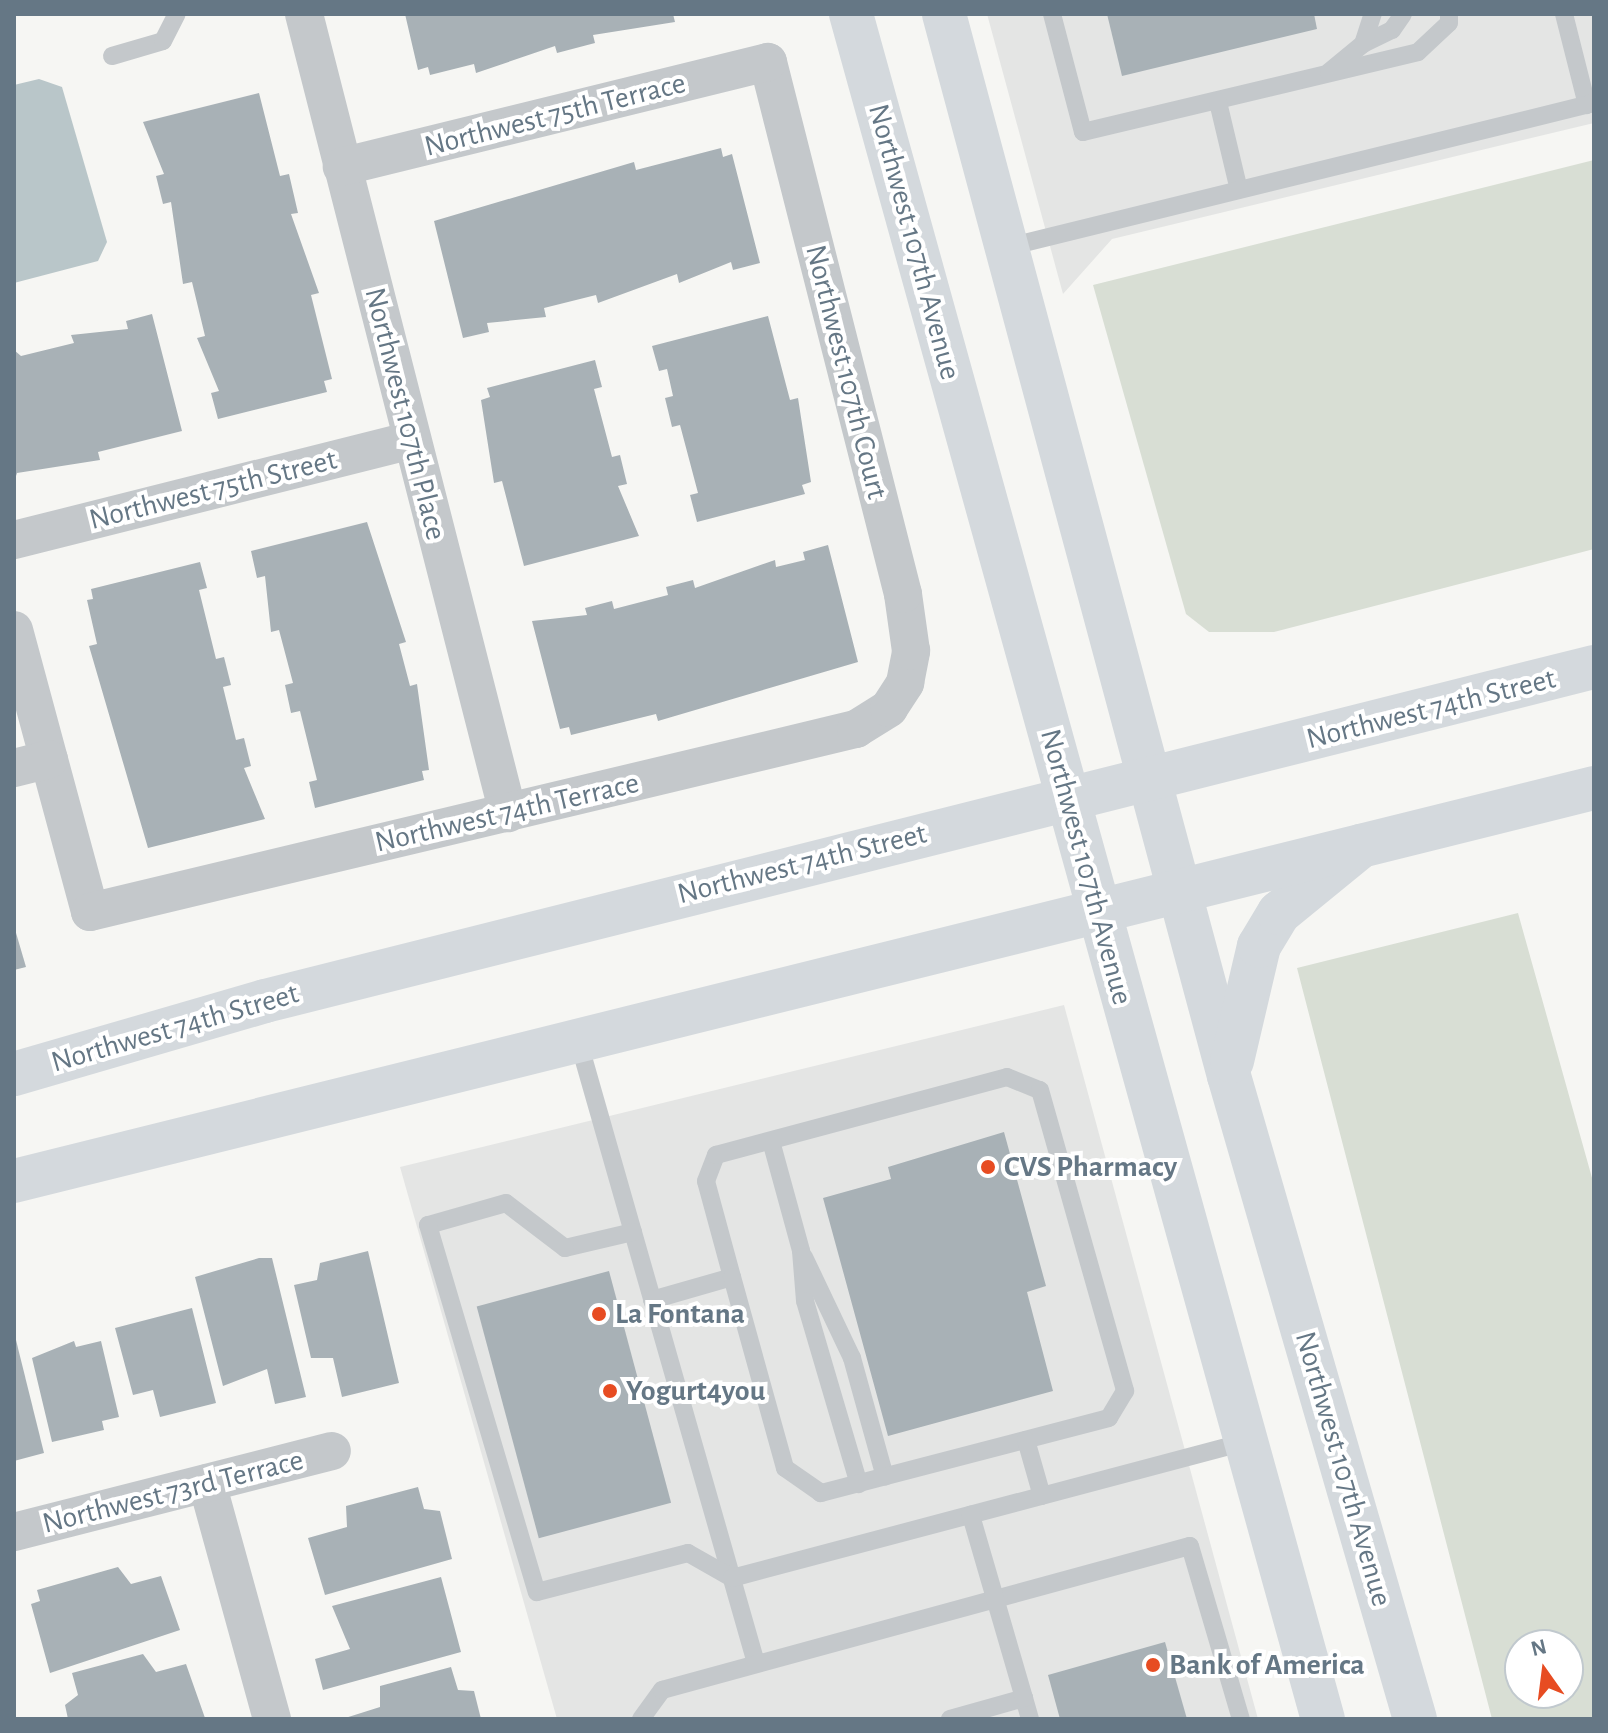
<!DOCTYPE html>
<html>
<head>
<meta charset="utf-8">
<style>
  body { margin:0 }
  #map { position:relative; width:1608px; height:1733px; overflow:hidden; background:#f6f6f3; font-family:"Alegreya Sans",sans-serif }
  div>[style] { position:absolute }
  .built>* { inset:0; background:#e4e5e4 }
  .green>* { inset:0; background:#d8ded4 }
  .water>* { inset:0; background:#b9c6c9 }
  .building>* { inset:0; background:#a8b1b6; transform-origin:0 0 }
  .lane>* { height:18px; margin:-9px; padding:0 9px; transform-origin:9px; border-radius:9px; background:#c4c8cb }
  .street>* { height:38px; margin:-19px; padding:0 19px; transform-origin:19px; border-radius:19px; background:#c4c8cb }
  .secondary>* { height:44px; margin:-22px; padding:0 22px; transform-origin:22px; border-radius:22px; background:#d4d9dd }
  .primary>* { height:44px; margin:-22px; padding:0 22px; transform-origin:22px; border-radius:22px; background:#d4d9dd }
  .dots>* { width:22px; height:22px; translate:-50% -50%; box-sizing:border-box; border:4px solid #fff; border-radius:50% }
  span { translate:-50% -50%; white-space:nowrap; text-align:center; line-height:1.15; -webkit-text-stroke:8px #fff; paint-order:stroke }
  .street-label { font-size:30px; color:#657785 }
  .poi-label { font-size:30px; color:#657785; font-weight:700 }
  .left { translate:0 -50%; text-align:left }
  .frame { position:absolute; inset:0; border:16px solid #657785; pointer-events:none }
  .north { position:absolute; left:1504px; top:1629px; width:80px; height:80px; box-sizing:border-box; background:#fff; border:2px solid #c1c9ce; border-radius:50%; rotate:346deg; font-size:22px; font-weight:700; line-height:32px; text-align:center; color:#657785 }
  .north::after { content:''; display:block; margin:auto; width:28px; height:36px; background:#e74c22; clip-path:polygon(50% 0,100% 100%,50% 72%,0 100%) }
</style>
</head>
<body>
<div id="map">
  <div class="built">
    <i style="clip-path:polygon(987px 14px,1594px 14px,1594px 123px,1112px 239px,1063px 294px)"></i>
    <i style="clip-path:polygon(1064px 1005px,1258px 1719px,557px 1719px,400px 1167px)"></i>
  </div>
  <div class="green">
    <i style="clip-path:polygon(1594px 160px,1594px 549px,1274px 632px,1209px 632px,1186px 614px,1093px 285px)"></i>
    <i style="clip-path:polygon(evenodd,1518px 913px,1594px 1185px,1594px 1719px,1492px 1719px,1297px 968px,1518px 913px,1520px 1645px,1568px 1645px,1568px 1693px,1520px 1693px,1520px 1645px)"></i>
  </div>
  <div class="water">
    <i style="clip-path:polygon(39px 79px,62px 87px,107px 242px,98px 261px,14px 283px,14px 85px)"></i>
  </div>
  <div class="building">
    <i style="clip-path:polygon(405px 14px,673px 14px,675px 22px,593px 35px,595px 43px,557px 53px,555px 46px,476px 73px,474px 64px,430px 75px,428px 67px,418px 70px)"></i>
    <i style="clip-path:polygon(1107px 14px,1314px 14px,1317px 29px,1122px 76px)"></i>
    <i style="clip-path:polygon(259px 93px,280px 176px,289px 174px,298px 213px,291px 214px,319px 293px,311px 295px,332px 379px,324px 381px,327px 392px,218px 419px,211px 393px,219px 391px,197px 338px,205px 336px,192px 282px,183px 284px,171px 202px,163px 204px,156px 176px,164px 174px,143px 122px)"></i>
    <i style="clip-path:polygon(721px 148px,723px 157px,732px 154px,760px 263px,733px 270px,731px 262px,679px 283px,677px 274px,598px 303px,596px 295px,544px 308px,546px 317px,487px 323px,489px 332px,463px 338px,434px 221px,634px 162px,636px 170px)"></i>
    <i style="clip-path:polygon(152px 314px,182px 431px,98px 452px,100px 460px,17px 473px,14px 482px,14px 350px,21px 356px,74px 343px,71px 335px,128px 329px,126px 321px)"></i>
    <i style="clip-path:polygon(768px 316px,790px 400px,798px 398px,811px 482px,802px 485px,805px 494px,697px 522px,690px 495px,698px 493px,680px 425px,672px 427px,665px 398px,673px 396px,667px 369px,659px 371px,652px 346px)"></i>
    <i style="clip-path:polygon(595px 360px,602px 387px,594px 389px,612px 457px,620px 455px,627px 484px,618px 486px,639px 536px,524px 566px,502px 481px,494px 483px,481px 400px,490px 397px,487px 388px)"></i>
    <i style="clip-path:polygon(367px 522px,406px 642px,399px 644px,410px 686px,417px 684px,429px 770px,422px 771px,424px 780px,315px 808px,309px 782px,317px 780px,300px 711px,291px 713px,285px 685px,293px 683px,279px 630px,271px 632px,265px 576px,257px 578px,251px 551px)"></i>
    <i style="clip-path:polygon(828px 545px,858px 662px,658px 721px,656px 714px,571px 735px,569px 727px,560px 729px,532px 621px,587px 615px,585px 608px,612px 601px,614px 609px,668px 595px,666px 587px,693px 580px,695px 588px,775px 560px,776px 567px,805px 560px,803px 552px)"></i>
    <i style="clip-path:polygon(200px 562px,207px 588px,199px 590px,216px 659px,224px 657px,231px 685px,223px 687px,236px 740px,244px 738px,251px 766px,244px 768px,265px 819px,148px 848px,89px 646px,97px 644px,87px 600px,93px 599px,91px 589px)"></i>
    <i style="clip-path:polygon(14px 926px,26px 967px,14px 970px)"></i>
    <i style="clip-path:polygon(1004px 1132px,1046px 1286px,1027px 1292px,1053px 1391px,888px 1436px,823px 1198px,891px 1179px,888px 1167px)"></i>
    <i style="clip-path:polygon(368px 1251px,399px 1383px,342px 1397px,333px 1358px,311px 1358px,294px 1285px,317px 1280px,320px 1263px)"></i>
    <i style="clip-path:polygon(259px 1258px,272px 1258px,306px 1397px,275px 1404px,267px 1369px,223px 1386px,195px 1277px)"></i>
    <i style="left:609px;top:1271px;width:240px;height:137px;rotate:75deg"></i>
    <i style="clip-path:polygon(192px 1308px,216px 1403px,160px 1417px,153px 1390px,133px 1395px,115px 1328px)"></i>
    <i style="clip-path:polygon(14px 1332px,44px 1453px,14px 1461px)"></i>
    <i style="clip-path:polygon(74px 1341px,76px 1347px,101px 1341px,119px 1417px,102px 1421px,104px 1430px,52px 1442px,32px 1358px)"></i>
    <i style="clip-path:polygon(418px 1487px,424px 1509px,440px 1511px,452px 1559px,325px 1595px,308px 1538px,347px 1527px,346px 1506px)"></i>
    <i style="clip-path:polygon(118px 1567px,131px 1584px,161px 1576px,180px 1630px,50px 1673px,31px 1604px,40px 1601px,37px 1590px)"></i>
    <i style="clip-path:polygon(441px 1577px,461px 1652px,323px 1690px,315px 1659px,350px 1649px,332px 1606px)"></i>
    <i style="clip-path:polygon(1165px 1642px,1187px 1719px,1060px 1719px,1048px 1675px)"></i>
    <i style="clip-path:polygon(143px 1654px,156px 1672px,186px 1664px,205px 1718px,68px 1719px,65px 1705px,78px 1695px,72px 1673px)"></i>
    <i style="clip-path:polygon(451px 1667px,458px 1690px,474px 1691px,481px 1719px,342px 1719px,380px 1707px,380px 1686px)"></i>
  </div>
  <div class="lane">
    <i style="left:1052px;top:14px;width:122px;rotate:75.3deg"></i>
    <i style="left:1083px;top:132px;width:344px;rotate:-13.4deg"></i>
    <i style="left:1418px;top:52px;width:42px;rotate:-43.1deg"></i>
    <i style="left:1449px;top:23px;width:9px;rotate:-90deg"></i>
    <i style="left:1564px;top:14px;width:94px;rotate:75.8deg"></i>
    <i style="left:1363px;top:44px;width:32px;rotate:-26deg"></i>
    <i style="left:1392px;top:30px;width:19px;rotate:-55deg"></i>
    <i style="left:112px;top:56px;width:53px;rotate:-16.4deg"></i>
    <i style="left:163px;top:41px;width:30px;rotate:-63deg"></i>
    <i style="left:1329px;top:72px;width:44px;rotate:-39.5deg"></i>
    <i style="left:1363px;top:44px;width:32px;rotate:-72deg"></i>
    <i style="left:1218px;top:102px;width:90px;rotate:76.6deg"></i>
    <i style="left:1008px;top:247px;width:603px;rotate:-13.81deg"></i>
    <i style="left:579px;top:1043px;width:645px;rotate:74.07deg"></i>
    <i style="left:771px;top:1141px;width:114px;rotate:74.7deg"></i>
    <i style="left:801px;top:1251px;width:50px;rotate:85.4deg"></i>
    <i style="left:805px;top:1301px;width:191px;rotate:73.6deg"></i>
    <i style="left:633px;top:1232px;width:70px;rotate:166.8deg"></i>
    <i style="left:565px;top:1248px;width:74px;rotate:-142.7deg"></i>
    <i style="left:506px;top:1203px;width:81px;rotate:164.2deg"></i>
    <i style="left:428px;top:1225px;width:383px;rotate:73.5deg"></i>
    <i style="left:537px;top:1592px;width:156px;rotate:-14.5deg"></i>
    <i style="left:688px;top:1553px;width:51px;rotate:29.6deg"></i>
    <i style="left:732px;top:1578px;width:531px;rotate:-14.85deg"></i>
    <i style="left:804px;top:1257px;width:112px;rotate:64.6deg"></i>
    <i style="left:852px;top:1358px;width:123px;rotate:74.5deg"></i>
    <i style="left:652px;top:1300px;width:83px;rotate:-16deg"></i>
    <i style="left:732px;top:1277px;width:99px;rotate:-105.2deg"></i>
    <i style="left:706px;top:1181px;width:28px;rotate:-69deg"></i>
    <i style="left:716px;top:1155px;width:301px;rotate:-15deg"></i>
    <i style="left:1007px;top:1077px;width:35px;rotate:22deg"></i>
    <i style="left:1040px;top:1090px;width:313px;rotate:74.2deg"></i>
    <i style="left:1125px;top:1391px;width:31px;rotate:121deg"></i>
    <i style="left:1109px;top:1418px;width:298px;rotate:165.4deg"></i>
    <i style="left:821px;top:1493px;width:44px;rotate:-145.2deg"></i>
    <i style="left:785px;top:1468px;width:198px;rotate:-105.5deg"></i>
    <i style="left:1026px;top:1440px;width:58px;rotate:74.1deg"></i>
    <i style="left:1024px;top:1698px;width:22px;rotate:74deg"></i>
    <i style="left:641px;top:1719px;width:36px;rotate:-54deg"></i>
    <i style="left:662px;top:1690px;width:547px;rotate:-15.26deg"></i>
    <i style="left:1190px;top:1546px;width:180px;rotate:73.6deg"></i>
    <i style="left:950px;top:1719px;width:77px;rotate:-15.8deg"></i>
    <i style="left:1024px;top:1698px;width:191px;rotate:-106.2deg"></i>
  </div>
  <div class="street">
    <i style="left:304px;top:14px;width:825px;rotate:75.68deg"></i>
    <i style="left:14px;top:540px;width:410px;rotate:-14.1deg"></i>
    <i style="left:14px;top:630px;width:292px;rotate:74.9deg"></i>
    <i style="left:90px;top:912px;width:788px;rotate:-13.44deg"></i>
    <i style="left:856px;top:729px;width:39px;rotate:-32deg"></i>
    <i style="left:889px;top:708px;width:30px;rotate:-57deg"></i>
    <i style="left:905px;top:683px;width:33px;rotate:-79deg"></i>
    <i style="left:911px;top:651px;width:58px;rotate:-98deg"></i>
    <i style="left:903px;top:594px;width:549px;rotate:-104.24deg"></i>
    <i style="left:768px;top:62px;width:439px;rotate:166.2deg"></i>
    <i style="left:14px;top:768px;width:36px;rotate:-14deg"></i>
    <i style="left:207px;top:1483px;width:245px;rotate:74.6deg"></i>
    <i style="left:14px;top:1532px;width:328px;rotate:-14.3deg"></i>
  </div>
  <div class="secondary">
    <i style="left:851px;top:14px;width:1769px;rotate:74.53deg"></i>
    <i style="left:944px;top:14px;width:1100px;rotate:74.98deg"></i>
    <i style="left:1229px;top:1076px;width:669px;rotate:73.87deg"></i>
    <i style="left:1232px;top:1061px;width:118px;rotate:-76.8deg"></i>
    <i style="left:1259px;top:946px;width:39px;rotate:-59deg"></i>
    <i style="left:1279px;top:913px;width:106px;rotate:-39.3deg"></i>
  </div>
  <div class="primary">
    <i style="left:14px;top:1074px;width:261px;rotate:-16.2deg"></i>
    <i style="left:265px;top:1001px;width:1370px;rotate:-14.11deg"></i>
    <i style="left:14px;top:1181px;width:1628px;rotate:-13.97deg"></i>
  </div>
  <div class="dots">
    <i style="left:988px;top:1167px;background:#e74c22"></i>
    <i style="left:599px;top:1314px;background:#e74c22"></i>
    <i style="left:610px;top:1391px;background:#e74c22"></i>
    <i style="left:1153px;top:1665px;background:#e74c22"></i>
  </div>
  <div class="street-label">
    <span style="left:555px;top:115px;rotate:-14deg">Northwest 75th Terrace</span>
    <span style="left:914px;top:242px;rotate:75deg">Northwest 107th Avenue</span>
    <span style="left:846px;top:372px;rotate:76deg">Northwest 107th Court</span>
    <span style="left:405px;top:414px;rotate:76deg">Northwest 107th Place</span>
    <span style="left:213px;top:490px;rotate:-14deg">Northwest 75th Street</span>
    <span style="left:1431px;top:709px;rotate:-14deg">Northwest 74th Street</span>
    <span style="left:507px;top:813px;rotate:-13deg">Northwest 74th Terrace</span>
    <span style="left:802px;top:864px;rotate:-14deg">Northwest 74th Street</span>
    <span style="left:1086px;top:867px;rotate:75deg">Northwest 107th Avenue</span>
    <span style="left:175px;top:1028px;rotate:-16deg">Northwest 74th Street</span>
    <span style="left:1343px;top:1469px;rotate:74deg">Northwest 107th Avenue</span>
    <span style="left:173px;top:1492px;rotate:-14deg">Northwest 73rd Terrace</span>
  </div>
  <div class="poi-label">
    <span class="left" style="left:1004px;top:1167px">CVS Pharmacy</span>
    <span class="left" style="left:615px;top:1314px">La Fontana</span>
    <span class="left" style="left:626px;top:1391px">Yogurt4you</span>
    <span class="left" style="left:1169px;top:1665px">Bank of America</span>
  </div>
  <div class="frame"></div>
  <div class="north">N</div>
</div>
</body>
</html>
